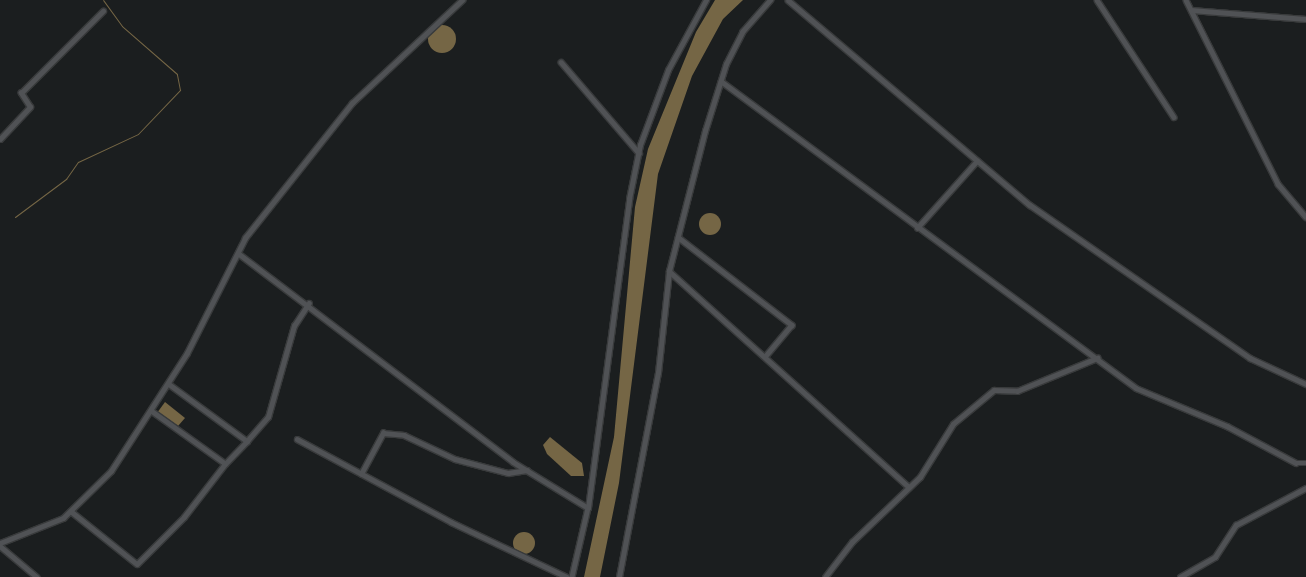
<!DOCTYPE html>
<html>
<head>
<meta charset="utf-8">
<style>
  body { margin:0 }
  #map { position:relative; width:1306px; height:577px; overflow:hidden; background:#1b1e1f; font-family:"PT Serif",serif }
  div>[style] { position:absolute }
  .water>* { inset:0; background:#756645 }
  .round { border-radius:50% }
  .stream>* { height:1px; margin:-0.5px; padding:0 0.5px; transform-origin:0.5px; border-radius:0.5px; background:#756645 }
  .roads { filter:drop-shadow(1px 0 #393b3c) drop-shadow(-1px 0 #393b3c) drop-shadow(0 1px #393b3c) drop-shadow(0 -1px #393b3c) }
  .minor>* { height:4.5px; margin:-2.25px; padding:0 2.25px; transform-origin:2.25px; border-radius:2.25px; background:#505255 }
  span { translate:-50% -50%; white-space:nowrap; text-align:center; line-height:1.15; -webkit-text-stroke:5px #070808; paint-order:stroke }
</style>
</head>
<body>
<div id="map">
  <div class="water">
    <i style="clip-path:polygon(715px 0,743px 0,723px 19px,692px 76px,658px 174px,619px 483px,600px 577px,584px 577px,614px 437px,635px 207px,648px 149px,696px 32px)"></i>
    <i class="round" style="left:428px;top:25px;width:28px;height:28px"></i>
    <i class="round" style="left:699px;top:213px;width:22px;height:22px"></i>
    <i style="clip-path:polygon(165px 402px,185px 418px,178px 426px,157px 413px)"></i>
    <i style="clip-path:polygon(550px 437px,582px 463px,584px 476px,571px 476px,547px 454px,543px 445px)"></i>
    <i class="round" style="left:513px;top:532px;width:22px;height:22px"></i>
  </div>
  <div class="stream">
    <i style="left:15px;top:217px;width:64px;rotate:-36.7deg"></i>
    <i style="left:66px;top:179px;width:21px;rotate:-55deg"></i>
    <i style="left:78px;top:162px;width:66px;rotate:-25deg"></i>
    <i style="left:138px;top:134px;width:61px;rotate:-46.3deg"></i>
    <i style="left:180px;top:90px;width:16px;rotate:-101deg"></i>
    <i style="left:177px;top:74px;width:73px;rotate:-138.9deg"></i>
    <i style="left:122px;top:26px;width:32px;rotate:-126deg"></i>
  </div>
  <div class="roads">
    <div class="minor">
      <i style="left:788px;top:0;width:317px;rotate:40.3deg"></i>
      <i style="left:1030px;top:205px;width:268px;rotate:34.8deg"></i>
      <i style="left:1250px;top:358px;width:62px;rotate:24.9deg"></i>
      <i style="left:1097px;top:0;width:140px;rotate:56.7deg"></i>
      <i style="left:1186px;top:0;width:206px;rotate:63.4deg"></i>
      <i style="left:1278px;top:184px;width:43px;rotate:49.7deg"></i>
      <i style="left:1191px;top:10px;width:115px;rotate:4.5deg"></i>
      <i style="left:561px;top:62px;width:120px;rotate:49.4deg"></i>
      <i style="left:721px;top:81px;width:516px;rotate:36.49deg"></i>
      <i style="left:1136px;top:388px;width:99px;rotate:22.7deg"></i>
      <i style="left:1227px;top:426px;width:78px;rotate:28.2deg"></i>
      <i style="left:1296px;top:463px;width:10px"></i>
      <i style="left:0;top:139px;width:44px;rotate:-46.8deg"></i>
      <i style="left:30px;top:107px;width:17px;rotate:-123deg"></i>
      <i style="left:21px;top:93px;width:116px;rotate:-45deg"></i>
      <i style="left:917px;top:228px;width:90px;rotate:-48.2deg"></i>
      <i style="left:678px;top:237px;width:144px;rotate:37.7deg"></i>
      <i style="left:792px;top:325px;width:40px;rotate:130deg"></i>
      <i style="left:238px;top:253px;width:345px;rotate:37.2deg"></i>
      <i style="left:513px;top:462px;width:88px;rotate:31.5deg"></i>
      <i style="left:588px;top:508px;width:71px;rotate:103.1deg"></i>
      <i style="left:669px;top:271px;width:323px;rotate:42deg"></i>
      <i style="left:169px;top:384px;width:97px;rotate:36.2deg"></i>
      <i style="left:247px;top:441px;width:32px;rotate:-49deg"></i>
      <i style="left:268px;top:417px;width:95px;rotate:-74.1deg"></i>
      <i style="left:294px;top:326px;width:27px;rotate:-57deg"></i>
      <i style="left:297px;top:439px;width:175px;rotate:28.3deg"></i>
      <i style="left:451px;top:522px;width:128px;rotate:25.4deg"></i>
      <i style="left:225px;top:464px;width:32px;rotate:-46deg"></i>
      <i style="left:361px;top:474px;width:47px;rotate:-61.8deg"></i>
      <i style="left:383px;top:433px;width:21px;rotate:5deg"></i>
      <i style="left:404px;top:435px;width:56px;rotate:25.2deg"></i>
      <i style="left:455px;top:459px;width:55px;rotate:14.8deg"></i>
      <i style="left:508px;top:473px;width:19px;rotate:-9deg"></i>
      <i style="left:588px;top:508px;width:312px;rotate:-82.4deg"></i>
      <i style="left:629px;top:199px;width:55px;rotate:-78.5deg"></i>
      <i style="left:640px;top:145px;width:80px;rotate:-69.5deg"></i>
      <i style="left:668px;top:70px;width:80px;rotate:-61.5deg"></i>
      <i style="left:72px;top:512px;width:83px;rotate:38.7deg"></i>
      <i style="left:137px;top:564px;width:66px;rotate:-45deg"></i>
      <i style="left:184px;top:517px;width:67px;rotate:-52.3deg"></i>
      <i style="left:225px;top:464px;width:91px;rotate:-144.4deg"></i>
      <i style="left:0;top:543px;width:68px;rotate:-21.6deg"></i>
      <i style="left:63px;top:518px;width:67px;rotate:-44.4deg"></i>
      <i style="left:111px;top:471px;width:140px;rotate:-57.2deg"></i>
      <i style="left:187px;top:353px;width:129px;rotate:-63.2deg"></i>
      <i style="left:245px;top:238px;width:172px;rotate:-51.6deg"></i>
      <i style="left:352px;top:103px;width:151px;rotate:-43.1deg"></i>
      <i style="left:0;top:546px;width:48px;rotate:40deg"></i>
      <i style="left:619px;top:577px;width:208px;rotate:-79.2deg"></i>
      <i style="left:658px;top:373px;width:103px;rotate:-83.8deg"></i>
      <i style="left:669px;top:271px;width:145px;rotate:-75.6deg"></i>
      <i style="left:705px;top:131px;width:70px;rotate:-72.6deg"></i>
      <i style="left:726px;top:64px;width:36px;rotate:-63deg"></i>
      <i style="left:742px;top:32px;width:43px;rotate:-48.8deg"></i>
      <i style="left:825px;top:577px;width:44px;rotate:-52.4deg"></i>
      <i style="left:852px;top:542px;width:94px;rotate:-43.7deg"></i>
      <i style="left:920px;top:477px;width:62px;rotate:-58.1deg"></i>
      <i style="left:953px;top:424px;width:53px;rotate:-39.7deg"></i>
      <i style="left:994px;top:390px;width:23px;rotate:2deg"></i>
      <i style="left:1017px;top:391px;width:87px;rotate:-22.4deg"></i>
      <i style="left:1180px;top:577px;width:40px;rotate:-29.7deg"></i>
      <i style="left:1215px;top:557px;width:38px;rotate:-57deg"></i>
      <i style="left:1236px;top:525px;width:79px;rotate:-27.9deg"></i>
    </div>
  </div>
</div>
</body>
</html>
